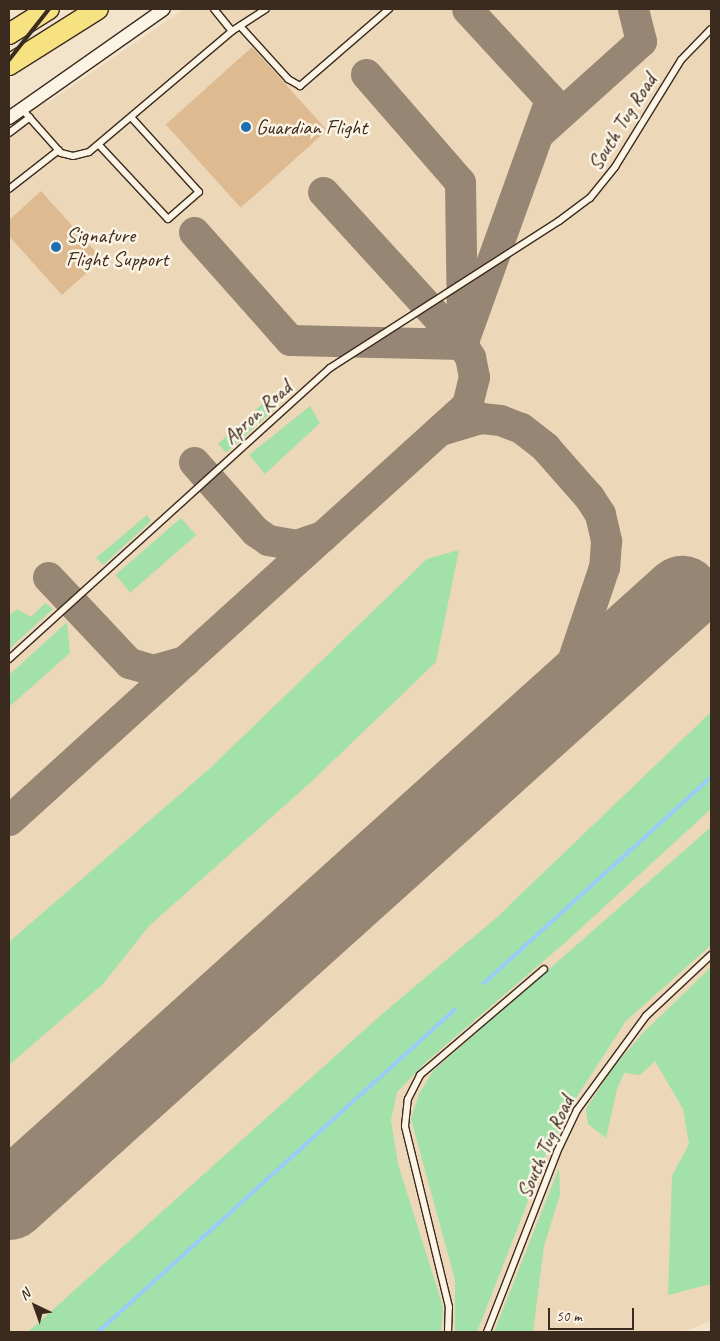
<!DOCTYPE html>
<html>
<head>
<meta charset="utf-8">
<style>
  body { margin:0 }
  #map { position:relative; width:720px; height:1341px; overflow:hidden; background:#f3e3cb; font-family:Caveat,sans-serif }
  div>[style] { position:absolute }
  .built>* { inset:0; background:#ecd7b9 }
  .green>* { inset:0; background:#a2e1aa; transform-origin:0 0 }
  .stream>* { height:4px; margin:-2px; padding:0 2px; transform-origin:2px; border-radius:2px; background:#9accf7 }
  .taxiway>* { height:31px; margin:-15.5px; padding:0 15.5px; transform-origin:15.5px; border-radius:15.5px; background:#978674 }
  .runway>* { height:78px; margin:-39px; padding:0 39px; transform-origin:39px; border-radius:39px; background:#978674 }
  .building>* { inset:0; background:#ddba8f; transform-origin:0 0 }
  .roads { filter:drop-shadow(1px 0 #3b2a1e) drop-shadow(-1px 0 #3b2a1e) drop-shadow(0 1px #3b2a1e) drop-shadow(0 -1px #3b2a1e) }
  .service>* { height:6px; margin:-3px; padding:0 3px; transform-origin:3px; border-radius:3px; background:#fcf5e5 }
  .minor>* { height:12px; margin:-6px; padding:0 6px; transform-origin:6px; border-radius:6px; background:#fcf5e5 }
  .primary>* { height:20px; margin:-10px; padding:0 10px; transform-origin:10px; border-radius:10px; background:#f7e281 }
  .rail>* { height:4px; margin:-2px; padding:0 2px; transform-origin:2px; border-radius:2px; background:#3b2a1e }
  .dots>* { width:14px; height:14px; translate:-50% -50%; box-sizing:border-box; border:2px solid #fcf5e5; border-radius:50% }
  span { translate:-50% -50%; white-space:nowrap; text-align:center; line-height:1.15; -webkit-text-stroke:5px #fcf5e5; paint-order:stroke }
  .street-label { font-size:21px; color:#3b2a1e }
  .poi-label { font-size:21px; color:#3b2a1e }
  .left { translate:0 -50%; text-align:left }
  .frame { position:absolute; inset:0; border:10px solid #3b2a1e; pointer-events:none }
  .north { position:absolute; left:10px; top:1281px; width:50px; height:50px; -webkit-text-stroke:4px #fcf5e5; paint-order:stroke; rotate:318deg; font-size:14px; font-weight:700; line-height:20px; text-align:center; color:#3b2a1e }
  .north::after { content:''; display:block; margin:auto; width:18px; height:22px; background:#3b2a1e; clip-path:polygon(50% 0,100% 100%,50% 72%,0 100%) }
  .scale { position:absolute; left:548px; top:1308px; width:86px; height:22px; box-sizing:border-box; border:2px solid #3b2a1e; border-top:0; padding-left:6px; font-size:15px; line-height:18px; white-space:nowrap; color:#3b2a1e; -webkit-text-stroke:4px #fcf5e5; paint-order:stroke }
</style>
</head>
<body>
<div id="map">
  <div class="built">
    <i style="clip-path:polygon(184px 9px,711px 9px,711px 1321px,682px 1332px,9px 1332px,9px 108px,49px 102px)"></i>
  </div>
  <div class="green">
    <i style="left:270px;top:397px;width:12px;height:70px;rotate:48deg"></i>
    <i style="clip-path:polygon(310px 406px,320px 423px,265px 474px,249px 455px)"></i>
    <i style="clip-path:polygon(147px 515px,151px 521px,103px 565px,96px 558px)"></i>
    <i style="left:181px;top:518px;width:23px;height:87px;rotate:49deg"></i>
    <i style="clip-path:polygon(459px 550px,436px 662px,310px 783px,149px 926px,103px 984px,9px 1065px,9px 942px,208px 770px,427px 559px)"></i>
    <i style="clip-path:polygon(45px 603px,53px 609px,9px 649px,9px 616px,17px 609px,31px 617px)"></i>
    <i style="clip-path:polygon(67px 622px,70px 653px,9px 707px,9px 675px)"></i>
    <i style="clip-path:polygon(711px 712px,711px 809px,568px 940px,426px 1062px,397px 1092px,391px 1120px,398px 1164px,443px 1307px,441px 1332px,28px 1332px,381px 1015px,495px 919px)"></i>
    <i style="clip-path:polygon(711px 827px,711px 945px,626px 1021px,578px 1095px,535px 1176px,527px 1204px,477px 1332px,455px 1332px,455px 1280px,411px 1119px,419px 1094px,433px 1071px)"></i>
    <i style="clip-path:polygon(711px 967px,711px 1284px,668px 1295px,672px 1176px,689px 1144px,683px 1109px,655px 1061px,640px 1075px,624px 1073px,617px 1089px,606px 1138px,588px 1124px,586px 1109px,612px 1069px,643px 1033px)"></i>
    <i style="clip-path:polygon(559px 1168px,560px 1195px,544px 1246px,533px 1332px,494px 1332px)"></i>
  </div>
  <div class="stream">
    <i style="left:484px;top:983px;width:307px;rotate:-42.2deg"></i>
    <i style="left:98px;top:1332px;width:481px;rotate:-42.1deg"></i>
  </div>
  <div class="taxiway">
    <i style="left:366px;top:74px;width:143px;rotate:49deg"></i>
    <i style="left:460px;top:182px;width:141px;rotate:89.2deg"></i>
    <i style="left:540px;top:132px;width:136px;rotate:-42deg"></i>
    <i style="left:641px;top:41px;width:33px;rotate:-104deg"></i>
    <i style="left:194px;top:232px;width:144px;rotate:48.4deg"></i>
    <i style="left:290px;top:340px;width:172px;rotate:1.3deg"></i>
    <i style="left:462px;top:344px;width:260px;rotate:-70.2deg"></i>
    <i style="left:550px;top:99px;width:122px;rotate:-132.7deg"></i>
    <i style="left:444px;top:429px;width:39px;rotate:-17deg"></i>
    <i style="left:481px;top:418px;width:19px;rotate:6deg"></i>
    <i style="left:500px;top:420px;width:22px;rotate:21deg"></i>
    <i style="left:521px;top:428px;width:31px;rotate:38deg"></i>
    <i style="left:545px;top:447px;width:67px;rotate:48.7deg"></i>
    <i style="left:589px;top:497px;width:20px;rotate:57deg"></i>
    <i style="left:600px;top:514px;width:28px;rotate:77deg"></i>
    <i style="left:606px;top:541px;width:26px;rotate:94deg"></i>
    <i style="left:604px;top:567px;width:147px;rotate:108.7deg"></i>
    <i style="left:194px;top:462px;width:92px;rotate:48.5deg"></i>
    <i style="left:255px;top:531px;width:16px;rotate:35deg"></i>
    <i style="left:268px;top:540px;width:28px;rotate:10deg"></i>
    <i style="left:296px;top:545px;width:28px;rotate:-19deg"></i>
    <i style="left:48px;top:577px;width:118px;rotate:46.7deg"></i>
    <i style="left:129px;top:663px;width:25px;rotate:16deg"></i>
    <i style="left:153px;top:670px;width:33px;rotate:-16deg"></i>
    <i style="left:9px;top:820px;width:618px;rotate:-42.18deg"></i>
    <i style="left:467px;top:405px;width:29px;rotate:-76deg"></i>
    <i style="left:474px;top:377px;width:20px;rotate:-101deg"></i>
    <i style="left:470px;top:357px;width:15px;rotate:-122deg"></i>
    <i style="left:462px;top:344px;width:206px;rotate:-132.4deg"></i>
  </div>
  <div class="runway">
    <i style="left:9px;top:1201px;width:906px;rotate:-42deg"></i>
  </div>
  <div class="building">
    <i style="left:252px;top:47px;width:112px;height:116px;rotate:48deg"></i>
    <i style="clip-path:polygon(41px 191px,102px 259px,62px 295px,9px 236px,9px 220px)"></i>
  </div>
  <div class="roads">
    <div class="service">
      <i style="left:214px;top:9px;width:28px;rotate:51deg"></i>
      <i style="left:240px;top:26px;width:72px;rotate:47.8deg"></i>
      <i style="left:288px;top:79px;width:14px;rotate:30deg"></i>
      <i style="left:300px;top:86px;width:118px;rotate:-40.9deg"></i>
      <i style="left:21px;top:108px;width:60px;rotate:48.4deg"></i>
      <i style="left:61px;top:153px;width:12px;rotate:14deg"></i>
      <i style="left:73px;top:156px;width:16px;rotate:-14deg"></i>
      <i style="left:89px;top:152px;width:187px;rotate:-40.2deg"></i>
      <i style="left:232px;top:31px;width:40px;rotate:-32.9deg"></i>
      <i style="left:9px;top:133px;width:26px;rotate:-37deg"></i>
      <i style="left:99px;top:145px;width:101px;rotate:47deg"></i>
      <i style="left:168px;top:219px;width:41px;rotate:-41.1deg"></i>
      <i style="left:199px;top:192px;width:101px;rotate:-132.2deg"></i>
      <i style="left:9px;top:189px;width:63px;rotate:-38deg"></i>
      <i style="left:9px;top:659px;width:433px;rotate:-42.2deg"></i>
      <i style="left:330px;top:368px;width:272px;rotate:-32.7deg"></i>
      <i style="left:559px;top:221px;width:39px;rotate:-37deg"></i>
      <i style="left:590px;top:198px;width:40px;rotate:-51deg"></i>
      <i style="left:615px;top:167px;width:126px;rotate:-58.3deg"></i>
      <i style="left:681px;top:60px;width:43px;rotate:-45.9deg"></i>
      <i style="left:448px;top:1332px;width:25px;rotate:-88deg"></i>
      <i style="left:449px;top:1307px;width:186px;rotate:-103.7deg"></i>
      <i style="left:405px;top:1126px;width:27px;rotate:-84deg"></i>
      <i style="left:408px;top:1099px;width:27px;rotate:-63deg"></i>
      <i style="left:420px;top:1075px;width:163px;rotate:-40.5deg"></i>
      <i style="left:487px;top:1332px;width:193px;rotate:-68.7deg"></i>
      <i style="left:557px;top:1152px;width:47px;rotate:-64.5deg"></i>
      <i style="left:577px;top:1110px;width:117px;rotate:-53.7deg"></i>
      <i style="left:646px;top:1016px;width:89px;rotate:-43.2deg"></i>
    </div>
    <div class="minor">
      <i style="left:9px;top:118px;width:189px;rotate:-35.1deg"></i>
    </div>
    <div class="primary">
      <i style="left:9px;top:34px;width:47px;rotate:-32deg"></i>
      <i style="left:9px;top:65px;width:105px;rotate:-32.2deg"></i>
    </div>
  </div>
  <div class="rail">
    <i style="left:9px;top:60px;width:65px;rotate:-51.9deg"></i>
  </div>
  <div class="dots">
    <i style="left:246px;top:127px;background:#1f6fb2"></i>
    <i style="left:56px;top:247px;background:#1f6fb2"></i>
  </div>
  <div class="street-label">
    <span style="left:622px;top:122px;rotate:-58deg">South Tug Road</span>
    <span style="left:257px;top:412px;rotate:-42deg">Apron Road</span>
    <span style="left:545px;top:1147px;rotate:-66deg">South Tug Road</span>
  </div>
  <div class="poi-label">
    <span class="left" style="left:256px;top:127px">Guardian Flight</span>
    <span class="left" style="left:66px;top:247px">Signature<br>Flight Support</span>
  </div>
  <div class="frame"></div>
  <div class="north">N</div>
  <div class="scale">50 m</div>
</div>
</body>
</html>
